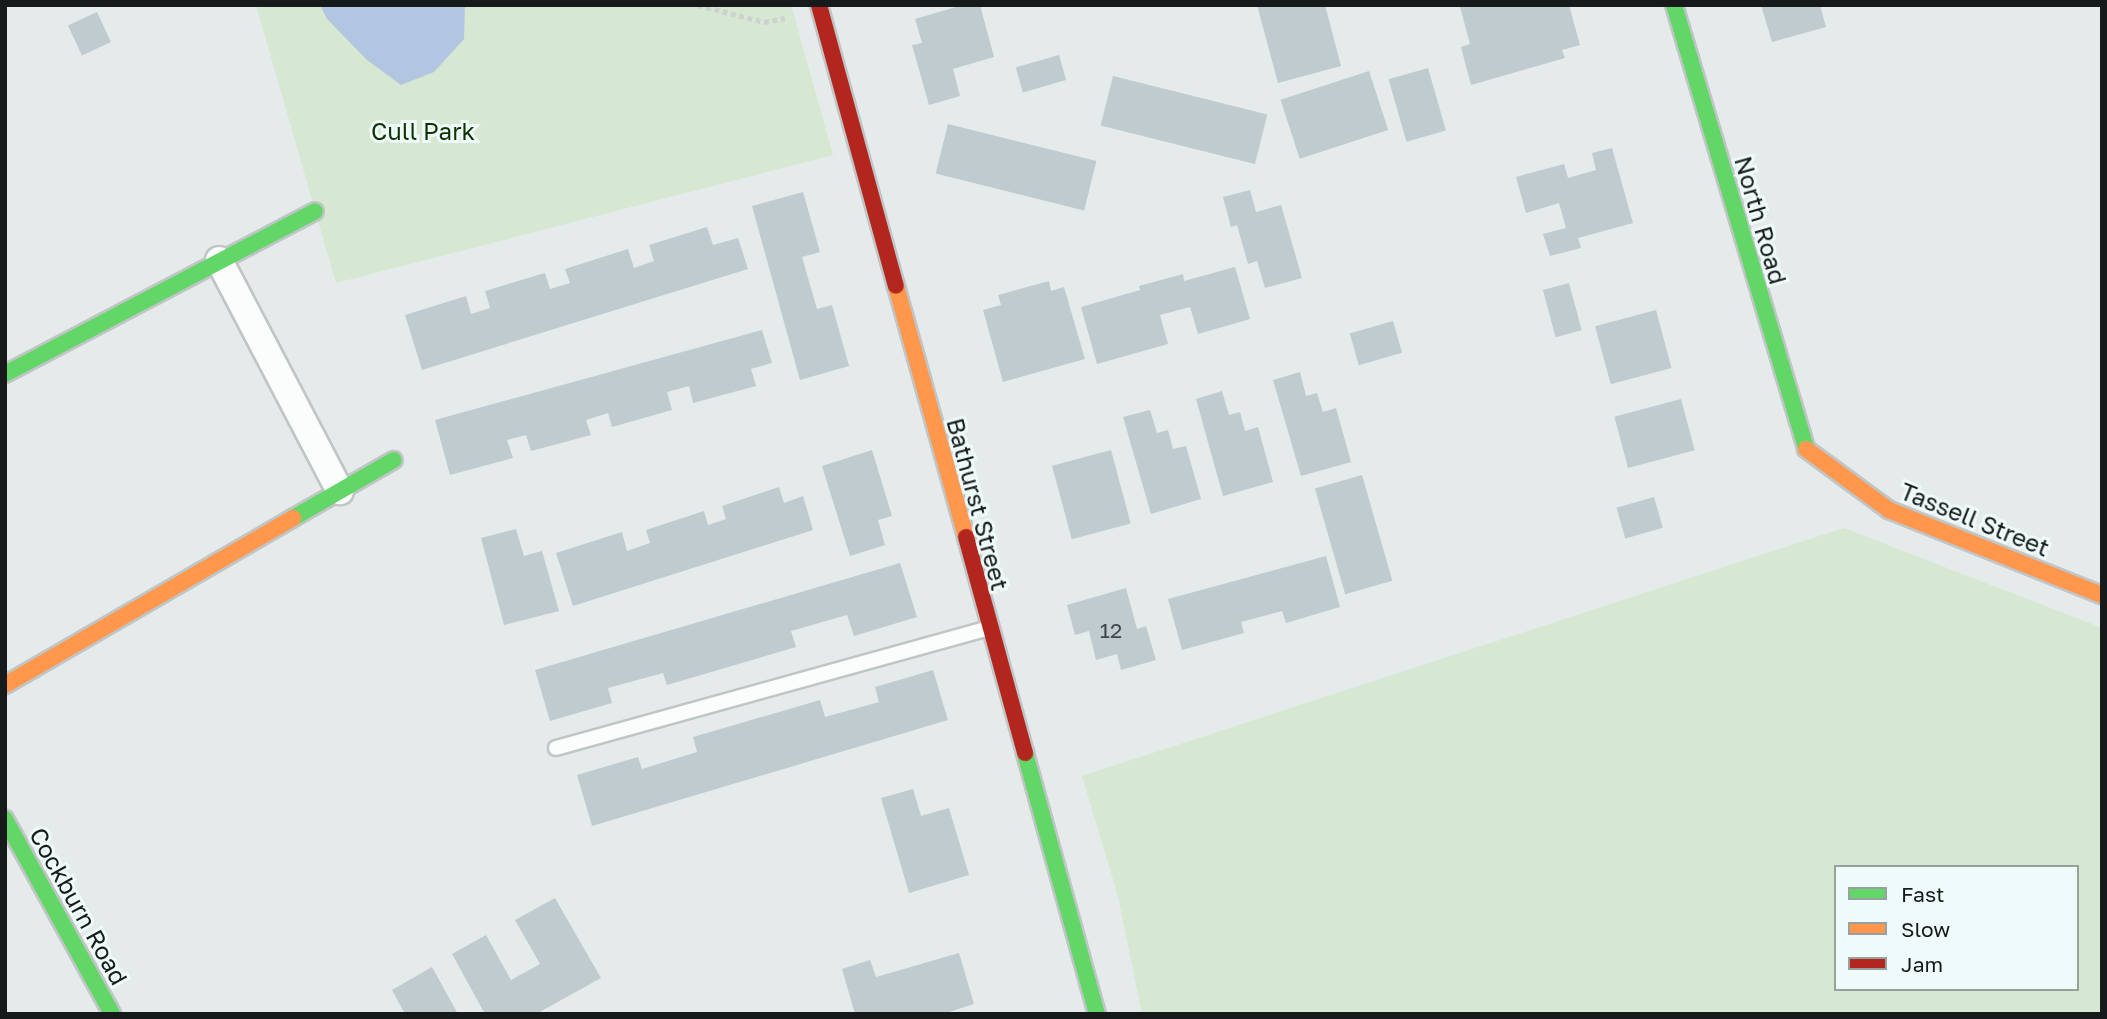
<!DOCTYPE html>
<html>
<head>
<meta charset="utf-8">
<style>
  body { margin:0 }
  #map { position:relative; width:2107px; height:1019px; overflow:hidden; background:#e5eaea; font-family:"Golos Text",sans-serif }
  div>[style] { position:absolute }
  .green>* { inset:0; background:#d6e7d2 }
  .water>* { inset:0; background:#b3c6e1 }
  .building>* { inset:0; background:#c0cbd0; transform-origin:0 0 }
  .path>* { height:4.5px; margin-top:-2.25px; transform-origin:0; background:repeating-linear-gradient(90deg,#cfd0d0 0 5px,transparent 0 8.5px) }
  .roads { filter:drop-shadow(2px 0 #c0c5c5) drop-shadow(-2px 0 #c0c5c5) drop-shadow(0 2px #c0c5c5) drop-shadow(0 -2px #c0c5c5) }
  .lane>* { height:14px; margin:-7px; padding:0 7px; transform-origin:7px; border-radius:7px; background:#fbfcfc }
  .street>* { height:26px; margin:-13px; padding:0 13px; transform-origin:13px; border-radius:13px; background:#fbfcfc }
  .fast>* { height:16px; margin:-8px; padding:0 8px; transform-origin:8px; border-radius:8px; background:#63d668 }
  .slow>* { height:16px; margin:-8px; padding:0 8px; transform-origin:8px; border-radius:8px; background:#ff974d }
  .jam>* { height:16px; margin:-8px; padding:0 8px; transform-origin:8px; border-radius:8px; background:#b3261e }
  span { translate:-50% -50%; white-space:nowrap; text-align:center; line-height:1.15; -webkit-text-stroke:6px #effafa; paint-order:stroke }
  .number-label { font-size:21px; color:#404648 }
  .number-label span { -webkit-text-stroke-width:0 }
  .park-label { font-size:24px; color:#0f3400 }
  .street-label { font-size:24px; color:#161a1a }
  .frame { position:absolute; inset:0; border:7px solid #161a1a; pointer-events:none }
  .legend { position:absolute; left:1834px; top:865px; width:245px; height:126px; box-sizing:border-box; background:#effafa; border:2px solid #98a0a0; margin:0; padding:9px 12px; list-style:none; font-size:21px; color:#161a1a }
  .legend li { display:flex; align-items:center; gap:14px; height:35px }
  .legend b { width:35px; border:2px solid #98a0a0 }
</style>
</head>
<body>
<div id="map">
  <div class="green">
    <i style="clip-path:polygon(256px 5px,791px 5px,833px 155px,336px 283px)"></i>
    <i style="clip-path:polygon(evenodd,1844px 528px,2102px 628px,2102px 1014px,1142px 1014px,1118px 896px,1082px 776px,1844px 528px,1836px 867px,2077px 867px,2077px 989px,1836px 989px,1836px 867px)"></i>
  </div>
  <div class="water">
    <i style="clip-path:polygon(320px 5px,465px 5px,464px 39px,434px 72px,401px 85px,367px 60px,327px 19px)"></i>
  </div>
  <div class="building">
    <i style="clip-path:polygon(963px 5px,980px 5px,994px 57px,953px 69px,960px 96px,929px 105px,912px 45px,922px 43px,915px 19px)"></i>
    <i style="clip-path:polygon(1257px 5px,1325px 5px,1341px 66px,1278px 83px)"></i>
    <i style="clip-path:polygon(1466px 5px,1569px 5px,1580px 45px,1562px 50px,1565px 58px,1471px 85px,1461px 47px,1470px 44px,1460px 7px)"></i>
    <i style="clip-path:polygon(1761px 5px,1820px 5px,1826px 27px,1772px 42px)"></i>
    <i style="left:97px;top:12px;width:33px;height:32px;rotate:65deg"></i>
    <i style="left:1059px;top:55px;width:26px;height:45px;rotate:74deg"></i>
    <i style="left:1428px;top:68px;width:65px;height:41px;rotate:74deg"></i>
    <i style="left:1369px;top:71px;width:62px;height:93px;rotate:72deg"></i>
    <i style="left:1113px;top:76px;width:159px;height:51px;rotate:14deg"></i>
    <i style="left:948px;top:124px;width:153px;height:51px;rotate:14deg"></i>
    <i style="clip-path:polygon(1612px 148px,1633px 223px,1578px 238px,1581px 248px,1550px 256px,1543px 234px,1566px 228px,1559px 203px,1526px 213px,1516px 177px,1564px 164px,1568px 178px,1596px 170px,1592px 153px)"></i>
    <i style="clip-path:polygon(1250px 190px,1256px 212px,1281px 205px,1302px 278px,1265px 288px,1257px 261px,1248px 264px,1237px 225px,1231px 227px,1223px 197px)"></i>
    <i style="clip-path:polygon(803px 192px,820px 252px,802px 257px,817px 309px,832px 305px,849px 366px,800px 380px,752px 206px)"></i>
    <i style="clip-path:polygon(707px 227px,713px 245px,738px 238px,748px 269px,422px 370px,405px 315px,466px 296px,471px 314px,490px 308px,485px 291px,545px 273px,550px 289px,570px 283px,565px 269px,628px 249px,634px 268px,654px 261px,649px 245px)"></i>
    <i style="clip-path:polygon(1235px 267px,1250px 319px,1198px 334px,1190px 307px,1160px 315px,1168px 344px,1097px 364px,1081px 307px,1140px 290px,1139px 286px,1183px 274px,1184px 281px)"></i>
    <i style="clip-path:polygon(1049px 281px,1051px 291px,1064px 287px,1085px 359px,1003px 382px,983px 310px,1001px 305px,998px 295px)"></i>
    <i style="left:1569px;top:283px;width:49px;height:27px;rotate:75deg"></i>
    <i style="left:1656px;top:310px;width:60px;height:63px;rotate:75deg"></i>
    <i style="left:1393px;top:321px;width:33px;height:45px;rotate:74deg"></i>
    <i style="clip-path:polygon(762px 330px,772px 363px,751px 369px,756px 386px,693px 403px,689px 386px,667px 392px,672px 410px,612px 427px,608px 413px,586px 420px,591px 435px,531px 451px,526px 435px,507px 440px,513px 458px,450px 475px,435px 420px)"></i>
    <i style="clip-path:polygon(1300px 372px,1306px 396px,1317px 393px,1323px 412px,1336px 408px,1351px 462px,1301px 476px,1273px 380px)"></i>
    <i style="clip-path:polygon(1222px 391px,1229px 415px,1240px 412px,1245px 431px,1258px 427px,1273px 482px,1223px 496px,1196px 399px)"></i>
    <i style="left:1681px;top:399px;width:53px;height:69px;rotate:75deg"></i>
    <i style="clip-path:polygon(1150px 410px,1157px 433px,1168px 430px,1173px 449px,1186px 446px,1201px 499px,1151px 514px,1123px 417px)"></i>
    <i style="clip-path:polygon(872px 450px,892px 516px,878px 520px,885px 545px,850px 556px,822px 466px)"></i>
    <i style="left:1111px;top:450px;width:76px;height:61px;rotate:75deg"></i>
    <i style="left:1362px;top:475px;width:110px;height:49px;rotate:74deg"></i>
    <i style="clip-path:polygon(779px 487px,784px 503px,803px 496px,813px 530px,573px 606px,556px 553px,622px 532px,627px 551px,650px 543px,646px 530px,704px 511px,708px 525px,726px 519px,722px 506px)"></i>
    <i style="left:1654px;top:497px;width:32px;height:39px;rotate:74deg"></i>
    <i style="clip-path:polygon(516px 529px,524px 556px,542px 551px,559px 611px,504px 625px,481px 538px)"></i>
    <i style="clip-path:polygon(1326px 556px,1340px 607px,1286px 623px,1282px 611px,1241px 622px,1244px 633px,1182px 650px,1168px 599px)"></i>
    <i style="clip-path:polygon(900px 563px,917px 617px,854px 636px,847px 615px,791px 631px,796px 647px,667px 685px,663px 673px,608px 688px,612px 703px,550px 721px,535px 670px)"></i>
    <i style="clip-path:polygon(1126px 588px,1137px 629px,1146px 626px,1156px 660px,1121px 670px,1117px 654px,1096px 660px,1089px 631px,1075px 635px,1067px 605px)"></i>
    <i style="clip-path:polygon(933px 670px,948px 720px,592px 826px,577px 775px,638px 757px,642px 769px,697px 752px,693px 737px,820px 700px,825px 717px,879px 702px,875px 687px)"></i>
    <i style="clip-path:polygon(913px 789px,921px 816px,949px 808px,969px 875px,909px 893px,881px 798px)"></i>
    <i style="clip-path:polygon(555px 898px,601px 978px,536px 1014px,485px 1014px,452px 954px,486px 935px,511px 980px,540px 964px,515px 920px)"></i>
    <i style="clip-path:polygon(959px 953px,974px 1004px,943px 1014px,855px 1014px,842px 969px,870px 960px,876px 977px)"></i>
    <i style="clip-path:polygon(432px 967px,458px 1014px,405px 1014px,392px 990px)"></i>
  </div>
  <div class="path">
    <i style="left:698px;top:5px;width:68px;rotate:14.4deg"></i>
    <i style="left:764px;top:22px;width:21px;rotate:-11deg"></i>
  </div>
  <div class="roads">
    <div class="lane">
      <i style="left:556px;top:748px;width:448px;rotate:-15.5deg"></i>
    </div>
    <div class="street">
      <i style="left:219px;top:260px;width:261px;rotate:62.4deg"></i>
    </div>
    <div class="fast">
      <i style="left:1674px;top:5px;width:463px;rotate:73.4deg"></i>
      <i style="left:5px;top:374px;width:350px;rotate:-27.7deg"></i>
      <i style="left:293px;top:518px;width:116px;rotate:-29.9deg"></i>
      <i style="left:1025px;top:753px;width:271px;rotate:74.6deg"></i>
      <i style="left:5px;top:819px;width:222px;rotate:61.2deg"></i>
    </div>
    <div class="slow">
      <i style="left:896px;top:286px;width:261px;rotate:74.4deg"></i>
      <i style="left:1806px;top:449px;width:103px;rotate:36.3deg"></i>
      <i style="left:1889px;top:510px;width:229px;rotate:21.8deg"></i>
      <i style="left:5px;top:685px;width:333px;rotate:-30.1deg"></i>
    </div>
    <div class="jam">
      <i style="left:819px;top:5px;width:291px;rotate:74.7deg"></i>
      <i style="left:966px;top:537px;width:224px;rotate:74.7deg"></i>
    </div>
  </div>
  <div class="number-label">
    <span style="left:1111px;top:630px">12</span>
  </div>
  <div class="park-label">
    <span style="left:423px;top:131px">Cull Park</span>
  </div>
  <div class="street-label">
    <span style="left:1761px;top:220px;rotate:74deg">North Road</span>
    <span style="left:978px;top:504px;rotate:75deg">Bathurst Street</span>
    <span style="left:1975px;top:519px;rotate:22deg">Tassell Street</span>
    <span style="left:79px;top:906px;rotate:61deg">Cockburn Road</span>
  </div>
  <div class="frame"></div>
  <ul class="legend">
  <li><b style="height:9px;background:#63d668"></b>Fast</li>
  <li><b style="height:9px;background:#ff974d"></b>Slow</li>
  <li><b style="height:9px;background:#b3261e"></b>Jam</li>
  </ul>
</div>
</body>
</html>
